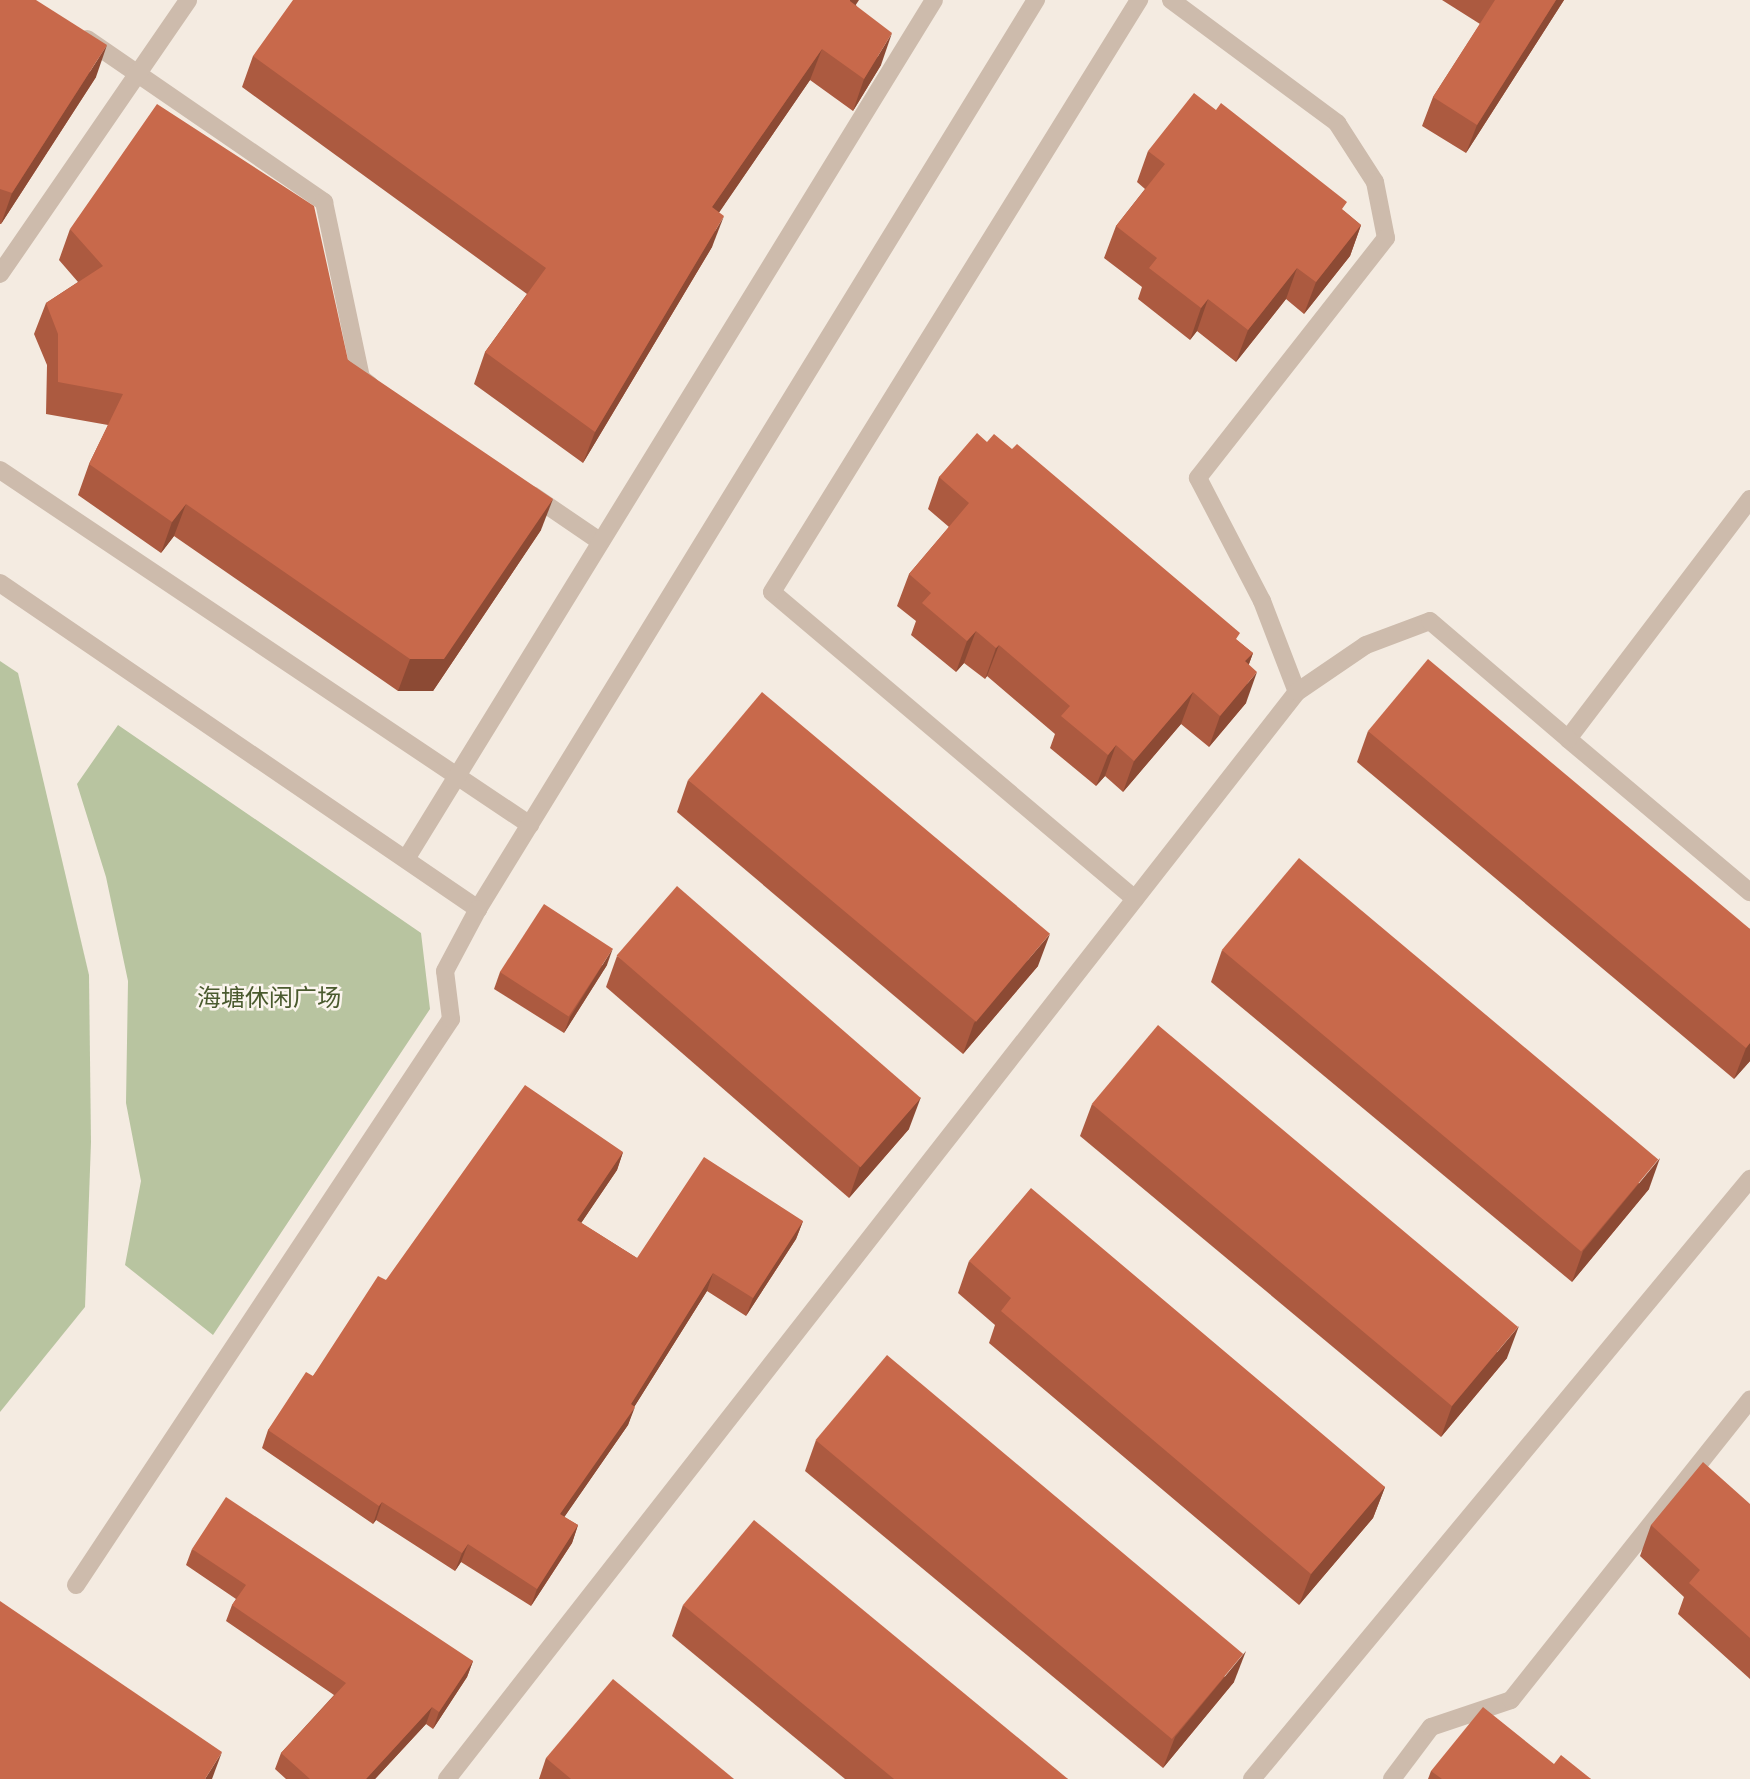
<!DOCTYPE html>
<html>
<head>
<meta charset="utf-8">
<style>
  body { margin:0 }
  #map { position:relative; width:1750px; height:1779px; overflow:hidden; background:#f4ebe1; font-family:"Asap Condensed","Noto Sans SC",sans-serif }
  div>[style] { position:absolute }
  .green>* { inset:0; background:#b8c4a0 }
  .lane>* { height:18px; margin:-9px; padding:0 9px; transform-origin:9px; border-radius:9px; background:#cdbbac }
  .street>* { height:18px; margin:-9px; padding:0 9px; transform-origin:9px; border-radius:9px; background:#cdbbac }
  .wall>* { inset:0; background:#ac5a40 }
  .shaded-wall>* { inset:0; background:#8c4a34 }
  .building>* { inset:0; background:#c8694b; transform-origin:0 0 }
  span { translate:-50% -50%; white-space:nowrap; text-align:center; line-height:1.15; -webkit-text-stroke:5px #fbf5ee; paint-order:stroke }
  .park-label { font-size:24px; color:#4a5a2e }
</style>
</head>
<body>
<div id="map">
  <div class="green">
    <i style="clip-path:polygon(0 661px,18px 673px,89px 975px,91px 1142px,85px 1307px,0 1412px)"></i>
    <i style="clip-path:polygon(118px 725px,421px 933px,430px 1009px,213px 1335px,125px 1265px,141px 1181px,126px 1103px,128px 981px,106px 877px,77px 784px)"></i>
  </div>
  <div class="lane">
    <i style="left:87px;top:39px;width:288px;rotate:34.5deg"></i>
    <i style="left:324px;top:202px;width:180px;rotate:78.1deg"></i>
    <i style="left:361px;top:378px;width:11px;rotate:38deg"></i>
    <i style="left:0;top:274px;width:332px;rotate:-55.5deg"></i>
    <i style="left:0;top:470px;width:638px;rotate:33.81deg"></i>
    <i style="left:532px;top:495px;width:83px;rotate:34.3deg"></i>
    <i style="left:406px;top:859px;width:1008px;rotate:-58.42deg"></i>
  </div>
  <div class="street">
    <i style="left:1171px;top:0;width:207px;rotate:36.5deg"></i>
    <i style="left:1337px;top:123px;width:70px;rotate:57.2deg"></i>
    <i style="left:1375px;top:182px;width:57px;rotate:78.9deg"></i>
    <i style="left:1386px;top:238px;width:305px;rotate:128.1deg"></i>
    <i style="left:1198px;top:478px;width:139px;rotate:62.5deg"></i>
    <i style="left:1262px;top:601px;width:97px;rotate:69deg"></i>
    <i style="left:1750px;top:499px;width:301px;rotate:127.2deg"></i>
    <i style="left:1568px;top:739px;width:238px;rotate:40.1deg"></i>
    <i style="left:0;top:583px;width:579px;rotate:34.29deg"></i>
    <i style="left:478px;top:909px;width:1067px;rotate:-58.46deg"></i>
    <i style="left:1135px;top:899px;width:475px;rotate:-139.8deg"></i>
    <i style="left:772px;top:592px;width:697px;rotate:-58.2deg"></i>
    <i style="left:76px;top:1585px;width:679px;rotate:-56.47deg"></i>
    <i style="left:451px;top:1019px;width:48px;rotate:-97.1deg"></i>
    <i style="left:445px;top:971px;width:70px;rotate:-62deg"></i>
    <i style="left:447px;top:1779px;width:1380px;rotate:-51.98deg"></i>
    <i style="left:1297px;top:692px;width:83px;rotate:-34.3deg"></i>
    <i style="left:1366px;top:645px;width:68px;rotate:-20.6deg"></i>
    <i style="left:1430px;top:621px;width:182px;rotate:40.5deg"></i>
    <i style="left:1252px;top:1779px;width:780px;rotate:-50.31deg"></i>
    <i style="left:1392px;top:1779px;width:65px;rotate:-53.1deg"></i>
    <i style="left:1431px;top:1727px;width:84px;rotate:-18.6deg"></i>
    <i style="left:1511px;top:1700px;width:384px;rotate:-51.5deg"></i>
  </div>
  <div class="wall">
    <i style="clip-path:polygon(0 0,96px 77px,1px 224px,0 224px)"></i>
    <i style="clip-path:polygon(1442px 0,1564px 0,1466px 153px,1422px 126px,1433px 97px,1480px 24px)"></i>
    <i style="clip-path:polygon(856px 5px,881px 65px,853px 111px,810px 80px,719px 212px,712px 247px,583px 463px,474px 384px,485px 352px,527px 294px,242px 87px,253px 56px)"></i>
    <i style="clip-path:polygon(1148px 151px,1344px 211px,1361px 225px,1350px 256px,1304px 314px,1286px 299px,1236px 362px,1197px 331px,1190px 340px,1138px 299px,1142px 287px,1104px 258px,1116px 226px,1145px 189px,1137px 182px)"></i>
    <i style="clip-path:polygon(70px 229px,348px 360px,541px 530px,433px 691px,398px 691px,174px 536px,161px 553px,78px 495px,89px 464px,108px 425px,46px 414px,47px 365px,34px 334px,46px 303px,78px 282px,59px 260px)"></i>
    <i style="clip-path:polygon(987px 442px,1253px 653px,1249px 664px,1246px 703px,1209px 747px,1181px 724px,1123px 792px,1105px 776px,1096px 786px,1050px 748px,1055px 734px,987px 676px,985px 679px,964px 663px,956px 672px,911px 635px,916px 621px,897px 606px,909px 574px,949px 527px,928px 509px,939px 477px)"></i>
    <i style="clip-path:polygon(1368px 731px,1750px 929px,1750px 1061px,1734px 1079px,1357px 762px)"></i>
    <i style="clip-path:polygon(688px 780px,1038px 966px,963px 1054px,677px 812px)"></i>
    <i style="clip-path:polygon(1222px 950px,1649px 1189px,1572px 1282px,1211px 982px)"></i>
    <i style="clip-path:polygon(617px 956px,909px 1129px,849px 1198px,606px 987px)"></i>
    <i style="clip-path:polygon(607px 965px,564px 1033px,494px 989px,500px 972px)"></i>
    <i style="clip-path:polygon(1092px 1104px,1507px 1358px,1441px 1437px,1080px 1136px)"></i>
    <i style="clip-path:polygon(623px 1152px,617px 1170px,581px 1223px,637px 1258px,803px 1221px,796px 1239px,746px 1316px,707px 1291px,634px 1407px,628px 1425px,564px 1517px,578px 1525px,572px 1543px,531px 1606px,461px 1562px,455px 1571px,376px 1520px,373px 1524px,262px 1448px,268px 1430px,313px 1376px,386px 1280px)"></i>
    <i style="clip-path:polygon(969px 1261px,1385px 1487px,1373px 1518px,1299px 1605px,989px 1343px,995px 1325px,958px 1293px)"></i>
    <i style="clip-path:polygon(816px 1440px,1234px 1682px,1163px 1768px,805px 1471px)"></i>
    <i style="clip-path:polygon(1750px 1504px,1750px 1679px,1678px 1614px,1684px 1597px,1640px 1556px,1651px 1525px)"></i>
    <i style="clip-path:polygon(192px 1549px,473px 1661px,467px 1677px,433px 1729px,426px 1724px,375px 1779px,286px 1779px,275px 1769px,281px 1753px,334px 1695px,226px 1621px,232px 1605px,236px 1599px,186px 1565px)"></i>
    <i style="clip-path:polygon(683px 1605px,1068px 1779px,845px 1779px,672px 1636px)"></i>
    <i style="clip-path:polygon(546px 1758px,734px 1779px,539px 1779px)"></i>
    <i style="clip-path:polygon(1554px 1764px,1591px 1779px,1428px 1779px,1431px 1771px)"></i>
  </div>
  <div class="shaded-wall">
    <i style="clip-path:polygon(850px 0,859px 0,838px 32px)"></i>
    <i style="clip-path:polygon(1556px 0,1564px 0,1466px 153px,1477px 125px)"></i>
    <i style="clip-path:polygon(892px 33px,881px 65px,853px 111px,864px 79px)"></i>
    <i style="clip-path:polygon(107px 45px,96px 77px,1px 224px,12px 193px)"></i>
    <i style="clip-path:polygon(822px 49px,810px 80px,701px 239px,712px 207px)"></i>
    <i style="clip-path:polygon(724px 216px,712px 247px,583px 463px,595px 432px)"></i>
    <i style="clip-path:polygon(1361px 225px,1350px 256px,1304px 314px,1316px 282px)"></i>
    <i style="clip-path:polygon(1297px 268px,1286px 299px,1236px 362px,1248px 330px)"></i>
    <i style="clip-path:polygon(1208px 299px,1197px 331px,1190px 340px,1201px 308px)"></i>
    <i style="clip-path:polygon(553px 499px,541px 530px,433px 691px,398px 691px,410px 659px)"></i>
    <i style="clip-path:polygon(186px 504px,174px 536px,161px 553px,172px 522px)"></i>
    <i style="clip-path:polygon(976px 631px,964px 663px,956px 672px,967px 641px)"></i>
    <i style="clip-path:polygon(999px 645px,987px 676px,985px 679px,996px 648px)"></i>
    <i style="clip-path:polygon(1253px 653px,1241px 685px,1245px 661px)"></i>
    <i style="clip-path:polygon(1257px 672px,1246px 703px,1209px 747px,1220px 716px)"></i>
    <i style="clip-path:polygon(1193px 692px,1181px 724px,1123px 792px,1134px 761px)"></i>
    <i style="clip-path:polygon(1116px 745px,1105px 776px,1096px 786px,1108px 755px)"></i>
    <i style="clip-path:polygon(1050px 934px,1038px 966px,963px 1054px,974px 1023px)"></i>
    <i style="clip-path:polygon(613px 948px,607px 965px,564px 1033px,570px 1017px)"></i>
    <i style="clip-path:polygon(1750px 1043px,1750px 1061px,1734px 1079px,1746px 1048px)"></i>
    <i style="clip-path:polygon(921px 1097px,909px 1129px,849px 1198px,860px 1166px)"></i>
    <i style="clip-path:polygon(623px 1152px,617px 1170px,571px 1238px,577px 1220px)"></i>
    <i style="clip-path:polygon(1660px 1158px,1649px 1189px,1572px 1282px,1583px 1251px)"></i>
    <i style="clip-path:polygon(803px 1221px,796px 1239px,746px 1316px,753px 1298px)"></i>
    <i style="clip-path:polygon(713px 1273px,707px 1291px,626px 1420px,635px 1407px,628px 1425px,554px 1532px,560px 1514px,631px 1404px)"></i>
    <i style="clip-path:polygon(1519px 1326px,1507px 1358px,1441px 1437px,1452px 1406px)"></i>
    <i style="clip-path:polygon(1385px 1487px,1373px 1518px,1299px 1605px,1311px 1574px)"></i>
    <i style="clip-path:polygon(382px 1502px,376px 1520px,373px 1524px,379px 1506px)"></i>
    <i style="clip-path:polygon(578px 1525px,572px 1543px,531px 1606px,537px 1589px)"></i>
    <i style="clip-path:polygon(468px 1544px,461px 1562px,455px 1571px,462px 1553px)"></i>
    <i style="clip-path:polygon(1246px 1651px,1234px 1682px,1163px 1768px,1175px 1737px)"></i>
    <i style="clip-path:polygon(473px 1661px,467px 1677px,433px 1729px,439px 1712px)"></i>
    <i style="clip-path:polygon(432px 1707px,426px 1724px,375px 1779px,366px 1779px)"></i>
    <i style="clip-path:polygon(222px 1752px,212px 1779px,205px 1779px)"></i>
  </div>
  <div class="building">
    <i style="clip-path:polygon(0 0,36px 0,107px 45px,12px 193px,0 189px)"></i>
    <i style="clip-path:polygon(293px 0,850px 0,850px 1px,892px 33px,864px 79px,822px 49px,712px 207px,724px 216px,595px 432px,485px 352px,546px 268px,253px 56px)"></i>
    <i style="clip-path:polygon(1495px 0,1556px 0,1477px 125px,1433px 97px)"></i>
    <i style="clip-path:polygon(1194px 93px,1216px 110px,1221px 103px,1347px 202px,1342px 209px,1361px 225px,1316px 282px,1297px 268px,1248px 330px,1208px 299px,1201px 308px,1149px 268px,1157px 258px,1116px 226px,1165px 164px,1148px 151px)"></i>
    <i style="clip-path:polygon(157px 104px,314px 206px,348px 360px,553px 499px,444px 659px,410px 659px,186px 504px,172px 522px,89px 464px,123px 394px,58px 382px,58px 334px,46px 303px,103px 266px,70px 229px)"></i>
    <i style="clip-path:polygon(977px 433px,987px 442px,994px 434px,1012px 449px,1017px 444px,1240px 633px,1236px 639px,1253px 653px,1245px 661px,1257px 672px,1220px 716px,1193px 692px,1134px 761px,1116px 745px,1108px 755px,1061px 716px,1070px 706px,999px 645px,996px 648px,976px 631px,967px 641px,922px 603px,931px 593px,909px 574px,969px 503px,939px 477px)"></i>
    <i style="clip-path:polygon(1428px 659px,1750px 929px,1750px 1043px,1746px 1048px,1368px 731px)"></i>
    <i style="left:762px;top:692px;width:376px;height:115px;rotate:40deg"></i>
    <i style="left:1299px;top:858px;width:469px;height:120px;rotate:40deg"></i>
    <i style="left:677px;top:886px;width:323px;height:92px;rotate:41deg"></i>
    <i style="left:544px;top:904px;width:82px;height:81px;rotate:33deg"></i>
    <i style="left:1158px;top:1025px;width:470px;height:103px;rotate:40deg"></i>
    <i style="clip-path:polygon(525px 1085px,623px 1152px,577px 1220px,637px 1258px,704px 1157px,803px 1221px,753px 1298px,713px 1273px,631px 1404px,635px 1407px,560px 1514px,578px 1525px,537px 1589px,468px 1544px,462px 1553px,382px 1502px,379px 1506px,268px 1430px,306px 1372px,313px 1376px,378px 1276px,386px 1280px)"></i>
    <i style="clip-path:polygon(1031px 1188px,1385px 1487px,1311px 1574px,1001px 1311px,1011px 1298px,969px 1261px)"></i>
    <i style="left:887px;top:1355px;width:465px;height:111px;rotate:40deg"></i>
    <i style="clip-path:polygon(1703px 1462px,1750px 1504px,1750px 1638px,1689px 1583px,1700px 1570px,1651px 1525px)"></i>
    <i style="clip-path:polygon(226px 1497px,473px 1661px,439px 1712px,432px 1707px,366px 1779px,310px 1779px,281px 1753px,346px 1683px,232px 1605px,246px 1585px,192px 1549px)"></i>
    <i style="clip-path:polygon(754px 1520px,1068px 1779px,894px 1779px,683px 1605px)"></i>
    <i style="clip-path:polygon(0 1601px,222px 1752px,205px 1779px,0 1779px)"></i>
    <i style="clip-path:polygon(613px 1679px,734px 1779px,571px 1779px,546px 1758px)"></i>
    <i style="clip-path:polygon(1483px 1707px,1554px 1764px,1561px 1755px,1591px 1779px,1442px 1779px,1431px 1771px)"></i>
  </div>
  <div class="park-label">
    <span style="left:269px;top:998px">海塘休闲广场</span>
  </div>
</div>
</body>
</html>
